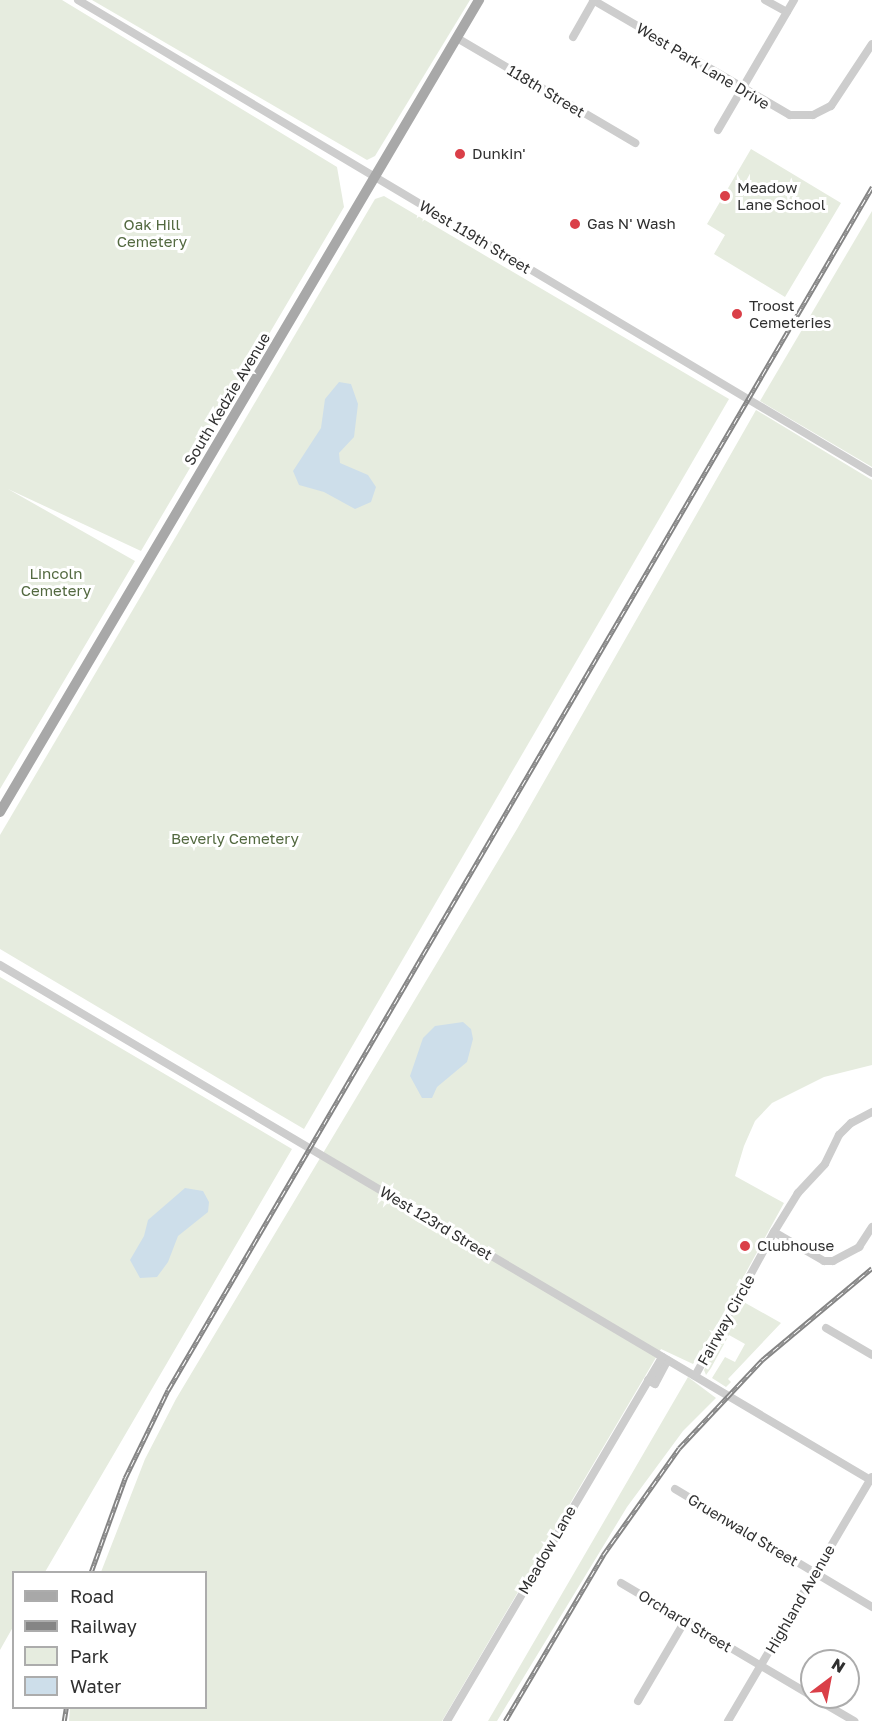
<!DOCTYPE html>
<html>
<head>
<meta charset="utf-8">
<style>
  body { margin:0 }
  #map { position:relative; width:872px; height:1721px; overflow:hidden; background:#fff; font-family:"Golos Text",sans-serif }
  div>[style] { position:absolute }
  .green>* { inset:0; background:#e6ecdf }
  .water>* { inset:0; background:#cddeea }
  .minor>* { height:8px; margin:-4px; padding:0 4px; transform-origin:4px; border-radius:4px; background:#cdcdcd }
  .major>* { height:10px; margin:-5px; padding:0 5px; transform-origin:5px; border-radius:5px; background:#a8a8a8 }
  .rail>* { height:4.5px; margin-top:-2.25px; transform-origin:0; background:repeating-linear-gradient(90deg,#fff 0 7px,#858585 0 14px); box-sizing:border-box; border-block:2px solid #858585 }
  .dots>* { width:16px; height:16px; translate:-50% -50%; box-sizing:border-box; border:3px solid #fff; border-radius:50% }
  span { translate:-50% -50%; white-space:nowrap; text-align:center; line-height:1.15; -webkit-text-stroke:6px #fff; paint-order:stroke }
  .street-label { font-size:15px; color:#303030 }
  .poi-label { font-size:15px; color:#303030 }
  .left { translate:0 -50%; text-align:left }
  .park-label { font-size:15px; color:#536940 }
  .legend { position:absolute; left:12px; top:1571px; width:195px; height:138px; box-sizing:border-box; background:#fff; border:2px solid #acacac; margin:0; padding:8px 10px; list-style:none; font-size:18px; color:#303030 }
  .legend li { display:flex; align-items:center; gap:12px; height:30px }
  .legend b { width:30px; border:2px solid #acacac }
  .north { position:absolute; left:800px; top:1649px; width:60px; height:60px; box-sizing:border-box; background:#fff; border:2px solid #acacac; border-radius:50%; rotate:32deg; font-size:16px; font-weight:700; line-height:24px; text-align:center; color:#303030 }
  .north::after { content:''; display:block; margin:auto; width:21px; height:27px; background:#da3f48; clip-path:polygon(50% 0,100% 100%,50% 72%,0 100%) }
</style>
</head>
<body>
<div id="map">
  <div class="green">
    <i style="clip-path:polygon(0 0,62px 0,337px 167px,344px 207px,141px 551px,8px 489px,135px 561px,0 789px)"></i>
    <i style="clip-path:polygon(92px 0,470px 0,375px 156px,367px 160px)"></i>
    <i style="clip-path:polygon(751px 149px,841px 203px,785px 297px,714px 254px,725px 235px,707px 224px)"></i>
    <i style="clip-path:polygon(384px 196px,729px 399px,304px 1129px,0 949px,0 835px,375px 199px)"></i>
    <i style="clip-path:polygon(872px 211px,872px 467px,760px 401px)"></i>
    <i style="clip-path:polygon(756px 410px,872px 480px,872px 1065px,824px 1077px,772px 1103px,755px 1121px,744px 1146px,735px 1176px,784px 1203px,733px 1296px,781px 1323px,728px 1379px,731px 1382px,726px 1387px,712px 1378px,725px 1357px,735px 1362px,745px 1344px,729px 1335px,711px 1368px,706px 1375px,704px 1370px,725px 1328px,717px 1324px,693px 1364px,661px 1349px,442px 1721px,69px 1721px,70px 1708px,206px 1708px,206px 1572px,101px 1572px,145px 1459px,176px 1399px,517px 829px)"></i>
    <i style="clip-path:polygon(0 977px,292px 1149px,45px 1572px,14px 1572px,13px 1627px,0 1650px)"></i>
    <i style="clip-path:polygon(688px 1377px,716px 1398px,683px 1431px,627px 1507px,497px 1721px,488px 1721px)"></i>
  </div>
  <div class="water">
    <i style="clip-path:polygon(339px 382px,351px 384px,358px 404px,354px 437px,339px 453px,340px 463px,368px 475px,376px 487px,371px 502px,355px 509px,324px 492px,299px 485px,293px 471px,321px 428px,325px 399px)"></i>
    <i style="clip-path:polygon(463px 1022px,471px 1029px,473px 1039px,467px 1062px,437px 1087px,432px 1098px,422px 1098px,410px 1076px,423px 1038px,435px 1026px)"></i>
    <i style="clip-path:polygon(185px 1188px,203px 1191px,209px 1202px,208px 1212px,178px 1236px,168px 1262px,157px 1277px,140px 1278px,130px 1260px,144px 1236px,148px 1220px)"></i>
  </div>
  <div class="minor">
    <i style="left:78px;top:0;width:924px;rotate:30.78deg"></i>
    <i style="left:593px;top:0;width:228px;rotate:30.3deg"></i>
    <i style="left:790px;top:115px;width:23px"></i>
    <i style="left:813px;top:115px;width:20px;rotate:-27deg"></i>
    <i style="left:831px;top:106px;width:74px;rotate:-56.5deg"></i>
    <i style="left:765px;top:0;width:25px;rotate:29deg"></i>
    <i style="left:573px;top:37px;width:43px;rotate:-60.4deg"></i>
    <i style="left:457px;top:38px;width:207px;rotate:30.5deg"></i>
    <i style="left:718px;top:130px;width:151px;rotate:-59.7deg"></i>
    <i style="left:0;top:965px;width:1013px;rotate:30.61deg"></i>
    <i style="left:872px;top:1112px;width:24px;rotate:152deg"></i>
    <i style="left:851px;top:1123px;width:17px;rotate:135deg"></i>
    <i style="left:839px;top:1135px;width:32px;rotate:116deg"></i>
    <i style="left:825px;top:1164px;width:40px;rotate:133deg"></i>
    <i style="left:798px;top:1193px;width:46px;rotate:121.6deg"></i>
    <i style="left:774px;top:1232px;width:58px;rotate:30.1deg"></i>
    <i style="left:824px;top:1261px;width:9px"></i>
    <i style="left:833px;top:1261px;width:30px;rotate:-28deg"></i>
    <i style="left:859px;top:1247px;width:24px;rotate:-57deg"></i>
    <i style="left:826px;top:1328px;width:53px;rotate:30.4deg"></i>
    <i style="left:695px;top:1376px;width:164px;rotate:-61.3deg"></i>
    <i style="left:648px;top:1380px;width:8px;rotate:30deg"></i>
    <i style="left:655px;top:1384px;width:27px;rotate:-62deg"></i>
    <i style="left:675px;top:1489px;width:230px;rotate:30.9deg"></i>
    <i style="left:621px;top:1583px;width:222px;rotate:30.6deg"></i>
    <i style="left:813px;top:1697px;width:48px;rotate:30.3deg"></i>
    <i style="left:638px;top:1701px;width:93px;rotate:-59.6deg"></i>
    <i style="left:447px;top:1721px;width:423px;rotate:-59.4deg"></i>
    <i style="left:728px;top:1721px;width:283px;rotate:-59.5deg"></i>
  </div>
  <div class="major">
    <i style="left:0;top:812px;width:943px;rotate:-59.46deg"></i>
  </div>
  <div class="rail">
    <i style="left:91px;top:1572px;width:100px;rotate:-70.1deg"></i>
    <i style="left:125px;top:1478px;width:98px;rotate:-64deg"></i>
    <i style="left:168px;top:1390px;width:1394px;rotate:-59.66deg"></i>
    <i style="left:64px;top:1721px;width:13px;rotate:-81deg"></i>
    <i style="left:505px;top:1721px;width:193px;rotate:-59.4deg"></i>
    <i style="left:603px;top:1555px;width:131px;rotate:-54.6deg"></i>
    <i style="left:679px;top:1448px;width:121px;rotate:-46.7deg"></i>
    <i style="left:762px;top:1360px;width:143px;rotate:-39.9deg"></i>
  </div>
  <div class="dots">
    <i style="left:460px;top:154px;background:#da3f48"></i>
    <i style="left:725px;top:196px;background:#da3f48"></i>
    <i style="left:575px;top:224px;background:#da3f48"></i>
    <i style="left:737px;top:314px;background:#da3f48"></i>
    <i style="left:745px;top:1246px;background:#da3f48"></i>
  </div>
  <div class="street-label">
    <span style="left:703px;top:66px;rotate:31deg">West Park Lane Drive</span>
    <span style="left:546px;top:91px;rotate:31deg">118th Street</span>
    <span style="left:475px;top:237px;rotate:31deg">West 119th Street</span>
    <span style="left:227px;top:399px;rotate:-59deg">South Kedzie Avenue</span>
    <span style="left:436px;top:1223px;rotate:31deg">West 123rd Street</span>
    <span style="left:726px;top:1320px;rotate:-61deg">Fairway Circle</span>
    <span style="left:743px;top:1530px;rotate:31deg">Gruenwald Street</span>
    <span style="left:547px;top:1550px;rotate:-60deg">Meadow Lane</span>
    <span style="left:800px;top:1599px;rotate:-60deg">Highland Avenue</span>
    <span style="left:685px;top:1621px;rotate:31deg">Orchard Street</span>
  </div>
  <div class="poi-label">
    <span class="left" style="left:472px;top:154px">Dunkin'</span>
    <span class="left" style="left:737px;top:196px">Meadow<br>Lane School</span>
    <span class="left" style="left:587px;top:224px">Gas N' Wash</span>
    <span class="left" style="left:749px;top:314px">Troost<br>Cemeteries</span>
    <span class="left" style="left:757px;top:1246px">Clubhouse</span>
  </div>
  <div class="park-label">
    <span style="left:152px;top:233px">Oak Hill<br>Cemetery</span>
    <span style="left:56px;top:582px">Lincoln<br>Cemetery</span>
    <span style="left:235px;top:839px">Beverly Cemetery</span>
  </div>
  <ul class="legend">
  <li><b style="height:8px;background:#a8a8a8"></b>Road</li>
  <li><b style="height:8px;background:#858585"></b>Railway</li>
  <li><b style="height:16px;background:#e6ecdf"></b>Park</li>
  <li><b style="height:16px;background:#cddeea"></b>Water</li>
  </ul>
  <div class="north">N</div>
</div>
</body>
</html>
